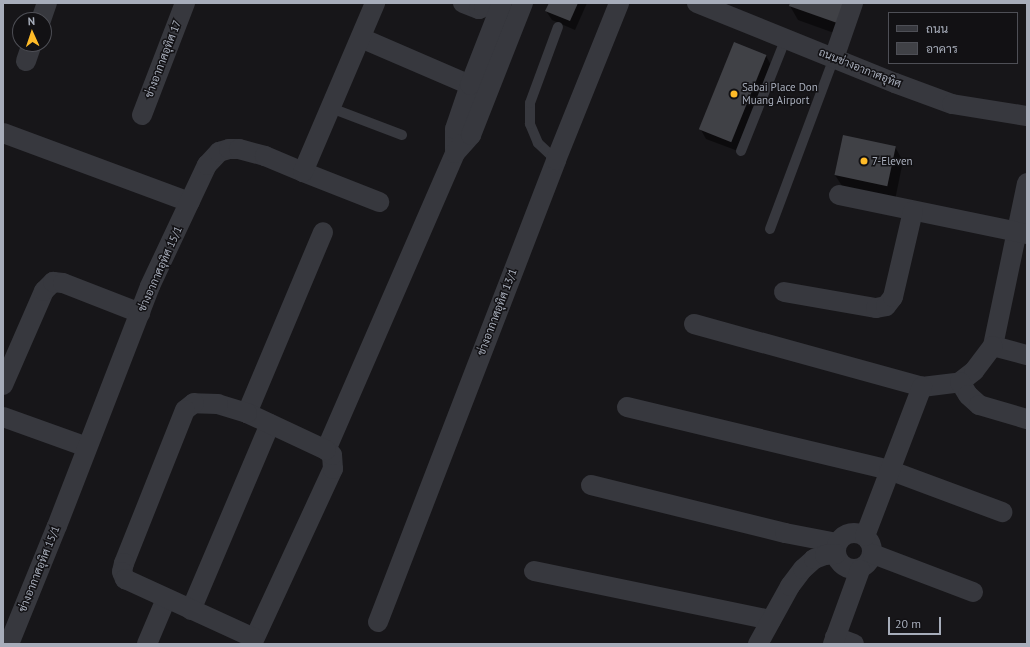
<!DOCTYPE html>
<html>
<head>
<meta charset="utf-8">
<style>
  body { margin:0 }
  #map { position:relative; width:1030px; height:647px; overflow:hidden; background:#171619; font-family:"PT Sans",Sarabun,sans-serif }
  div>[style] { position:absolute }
  .shadow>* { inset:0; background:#0007 }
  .building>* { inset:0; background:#404146; transform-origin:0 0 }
  .lane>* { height:10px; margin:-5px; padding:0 5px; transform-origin:5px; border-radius:5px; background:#37383e }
  .street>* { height:20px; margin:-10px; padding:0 10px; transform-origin:10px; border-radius:10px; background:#37383e }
  .street>.ring { margin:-10px; padding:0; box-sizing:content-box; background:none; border:20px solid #37383e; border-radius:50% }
  .dots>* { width:11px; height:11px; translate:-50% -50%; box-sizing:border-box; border:2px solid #121114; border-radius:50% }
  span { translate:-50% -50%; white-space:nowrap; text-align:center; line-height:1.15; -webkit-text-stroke:3px #121114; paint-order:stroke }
  .street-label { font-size:11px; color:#a7adba }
  .poi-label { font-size:11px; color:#a7adba }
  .left { translate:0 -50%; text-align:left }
  .frame { position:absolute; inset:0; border:4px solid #a7adba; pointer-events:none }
  .legend { position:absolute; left:888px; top:12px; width:130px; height:52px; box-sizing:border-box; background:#121114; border:1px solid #4e4f56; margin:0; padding:5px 7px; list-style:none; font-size:12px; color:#a7adba }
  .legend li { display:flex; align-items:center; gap:8px; height:20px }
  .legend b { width:20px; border:1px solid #4e4f56 }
  .north { position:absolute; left:12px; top:12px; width:40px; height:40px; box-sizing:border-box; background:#121114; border:1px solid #4e4f56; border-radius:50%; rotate:357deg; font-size:11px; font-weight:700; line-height:16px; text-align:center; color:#a7adba }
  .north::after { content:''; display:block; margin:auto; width:14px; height:18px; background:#ffbb28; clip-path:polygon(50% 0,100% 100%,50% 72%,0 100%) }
  .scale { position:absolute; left:888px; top:617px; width:53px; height:18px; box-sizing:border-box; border:2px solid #a7adba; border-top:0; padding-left:5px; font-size:12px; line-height:14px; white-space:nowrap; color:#a7adba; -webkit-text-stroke:3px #121114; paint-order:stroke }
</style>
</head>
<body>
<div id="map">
  <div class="shadow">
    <i style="clip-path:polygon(550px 3px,587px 3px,575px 30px,552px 20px,546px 11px)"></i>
    <i style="clip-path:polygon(791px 3px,860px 3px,848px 38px,798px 20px,790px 6px)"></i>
    <i style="clip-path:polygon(766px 56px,771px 65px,738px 151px,706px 139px,701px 130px)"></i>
    <i style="clip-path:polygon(895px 147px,903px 161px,895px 200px,844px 189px,835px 175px)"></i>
  </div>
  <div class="building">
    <i style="clip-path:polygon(549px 3px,578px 3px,570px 21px,545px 11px)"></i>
    <i style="clip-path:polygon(790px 3px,848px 3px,840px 24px,789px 6px)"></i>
    <i style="left:734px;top:42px;width:35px;height:94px;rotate:22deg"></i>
    <i style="left:843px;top:135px;width:54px;height:41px;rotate:12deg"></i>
  </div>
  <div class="lane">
    <i style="left:331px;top:108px;width:76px;rotate:20.8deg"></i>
    <i style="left:741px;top:151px;width:122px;rotate:-68.3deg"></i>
    <i style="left:556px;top:160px;width:25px;rotate:-137deg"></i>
    <i style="left:538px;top:143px;width:21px;rotate:-113deg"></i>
    <i style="left:530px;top:124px;width:21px;rotate:-90deg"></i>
    <i style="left:530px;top:103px;width:81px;rotate:-69.8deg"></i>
    <i style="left:770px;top:229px;width:183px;rotate:-69.5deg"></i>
  </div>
  <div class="street">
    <i style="left:463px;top:3px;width:17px;rotate:21deg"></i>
    <i style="left:479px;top:9px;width:5px;rotate:-22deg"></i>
    <i style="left:484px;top:7px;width:5px;rotate:-53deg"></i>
    <i style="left:697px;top:3px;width:214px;rotate:22deg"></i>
    <i style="left:895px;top:83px;width:61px;rotate:20.2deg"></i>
    <i style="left:952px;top:104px;width:76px;rotate:9.1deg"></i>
    <i style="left:41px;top:20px;width:18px;rotate:-71deg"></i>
    <i style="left:361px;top:38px;width:119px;rotate:23.3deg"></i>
    <i style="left:834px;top:58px;width:58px;rotate:-70.9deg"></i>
    <i style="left:26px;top:61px;width:18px;rotate:-71deg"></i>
    <i style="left:142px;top:115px;width:120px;rotate:-69deg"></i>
    <i style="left:3px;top:133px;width:199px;rotate:20.3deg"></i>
    <i style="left:455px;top:153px;width:24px;rotate:-90deg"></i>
    <i style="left:455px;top:129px;width:46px;rotate:-71.2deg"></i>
    <i style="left:470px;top:85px;width:88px;rotate:-68.7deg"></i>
    <i style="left:303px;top:172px;width:82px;rotate:21.5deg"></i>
    <i style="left:1027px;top:183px;width:167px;rotate:101.8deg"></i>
    <i style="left:993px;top:346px;width:35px;rotate:15deg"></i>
    <i style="left:839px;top:195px;width:192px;rotate:11.7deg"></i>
    <i style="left:784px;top:292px;width:93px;rotate:9.9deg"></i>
    <i style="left:876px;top:308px;width:10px;rotate:-11deg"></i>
    <i style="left:886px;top:306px;width:11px;rotate:-52deg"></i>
    <i style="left:893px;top:297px;width:88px;rotate:-76.9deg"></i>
    <i style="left:694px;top:324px;width:237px;rotate:15.4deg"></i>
    <i style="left:922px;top:387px;width:38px;rotate:-7deg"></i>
    <i style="left:960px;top:382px;width:18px;rotate:-38deg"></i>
    <i style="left:974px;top:371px;width:31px;rotate:-53deg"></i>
    <i style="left:960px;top:382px;width:15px;rotate:58deg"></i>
    <i style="left:968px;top:395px;width:15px;rotate:42deg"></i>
    <i style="left:979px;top:405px;width:50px;rotate:16.3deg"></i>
    <i style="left:3px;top:385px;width:103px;rotate:-66.4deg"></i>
    <i style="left:44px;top:291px;width:13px;rotate:-45deg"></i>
    <i style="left:53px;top:282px;width:10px;rotate:6deg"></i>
    <i style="left:63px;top:283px;width:83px;rotate:21.3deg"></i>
    <i style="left:627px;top:407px;width:269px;rotate:13.5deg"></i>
    <i style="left:889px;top:470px;width:121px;rotate:20.4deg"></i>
    <i style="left:247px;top:413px;width:196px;rotate:-67.2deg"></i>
    <i style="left:3px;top:417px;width:89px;rotate:19.7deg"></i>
    <i style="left:326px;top:450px;width:324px;rotate:-66.5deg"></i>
    <i style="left:455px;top:153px;width:24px;rotate:-48deg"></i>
    <i style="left:471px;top:135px;width:142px;rotate:-68.5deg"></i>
    <i style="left:591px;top:485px;width:200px;rotate:13.9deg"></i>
    <i style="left:785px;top:533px;width:53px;rotate:10.9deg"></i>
    <i class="ring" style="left:836px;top:533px;width:16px;height:16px"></i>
    <i style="left:865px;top:536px;width:160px;rotate:-69.1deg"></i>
    <i style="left:873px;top:554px;width:107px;rotate:20.8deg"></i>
    <i style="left:534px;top:571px;width:242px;rotate:11.7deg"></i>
    <i style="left:191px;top:610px;width:202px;rotate:-67deg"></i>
    <i style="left:378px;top:622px;width:495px;rotate:-68.9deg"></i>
    <i style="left:556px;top:160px;width:169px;rotate:-68.1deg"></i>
    <i style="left:835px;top:637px;width:20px;rotate:20deg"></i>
    <i style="left:9px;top:644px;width:127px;rotate:-67.9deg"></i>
    <i style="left:57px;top:526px;width:257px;rotate:-68.8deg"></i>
    <i style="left:150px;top:286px;width:134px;rotate:-64.8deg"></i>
    <i style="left:207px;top:165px;width:18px;rotate:-47deg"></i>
    <i style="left:219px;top:152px;width:10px;rotate:-17deg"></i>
    <i style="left:229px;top:149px;width:10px"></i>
    <i style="left:239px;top:149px;width:27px;rotate:15deg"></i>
    <i style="left:265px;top:156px;width:41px;rotate:22.8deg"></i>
    <i style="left:303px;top:172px;width:184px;rotate:-66.9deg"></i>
    <i style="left:147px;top:644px;width:49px;rotate:-67.1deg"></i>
    <i style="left:252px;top:644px;width:193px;rotate:-65.2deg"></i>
    <i style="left:333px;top:469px;width:14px;rotate:-94deg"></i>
    <i style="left:332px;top:455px;width:8px;rotate:-140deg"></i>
    <i style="left:326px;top:450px;width:87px;rotate:-154.9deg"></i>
    <i style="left:247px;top:413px;width:30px;rotate:-163deg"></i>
    <i style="left:218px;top:404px;width:24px;rotate:-178deg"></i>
    <i style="left:194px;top:403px;width:11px;rotate:142deg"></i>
    <i style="left:185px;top:410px;width:165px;rotate:111.7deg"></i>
    <i style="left:124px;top:563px;width:9px;rotate:103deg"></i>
    <i style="left:122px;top:572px;width:8px;rotate:67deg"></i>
    <i style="left:125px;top:579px;width:142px;rotate:24.6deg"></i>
    <i style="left:758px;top:644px;width:66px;rotate:-61.1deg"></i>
    <i style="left:790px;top:586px;width:21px;rotate:-53deg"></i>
    <i style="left:803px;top:569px;width:15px;rotate:-42deg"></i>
    <i style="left:814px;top:559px;width:12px;rotate:-20deg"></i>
    <i style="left:825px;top:555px;width:11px;rotate:-5deg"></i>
    <i style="left:833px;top:644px;width:79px;rotate:-70deg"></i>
  </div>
  <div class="dots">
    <i style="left:734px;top:94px;background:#ffbb28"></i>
    <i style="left:864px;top:161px;background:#ffbb28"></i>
  </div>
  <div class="street-label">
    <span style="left:163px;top:59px;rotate:-69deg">ช่างอากาศอุทิศ 17</span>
    <span style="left:860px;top:68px;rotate:22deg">ถนนช่างอากาศอุทิศ</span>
    <span style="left:160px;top:269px;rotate:-66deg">ช่างอากาศอุทิศ 15/1</span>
    <span style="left:497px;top:312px;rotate:-69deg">ช่างอากาศอุทิศ 13/1</span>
    <span style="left:39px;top:569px;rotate:-68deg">ช่างอากาศอุทิศ 15/1</span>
  </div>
  <div class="poi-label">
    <span class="left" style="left:742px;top:94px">Sabai Place Don<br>Muang Airport</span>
    <span class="left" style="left:872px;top:161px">7-Eleven</span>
  </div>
  <div class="frame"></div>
  <ul class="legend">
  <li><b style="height:5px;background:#37383e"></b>ถนน</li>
  <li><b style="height:11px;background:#404146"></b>อาคาร</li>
  </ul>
  <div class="north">N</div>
  <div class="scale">20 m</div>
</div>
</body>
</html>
